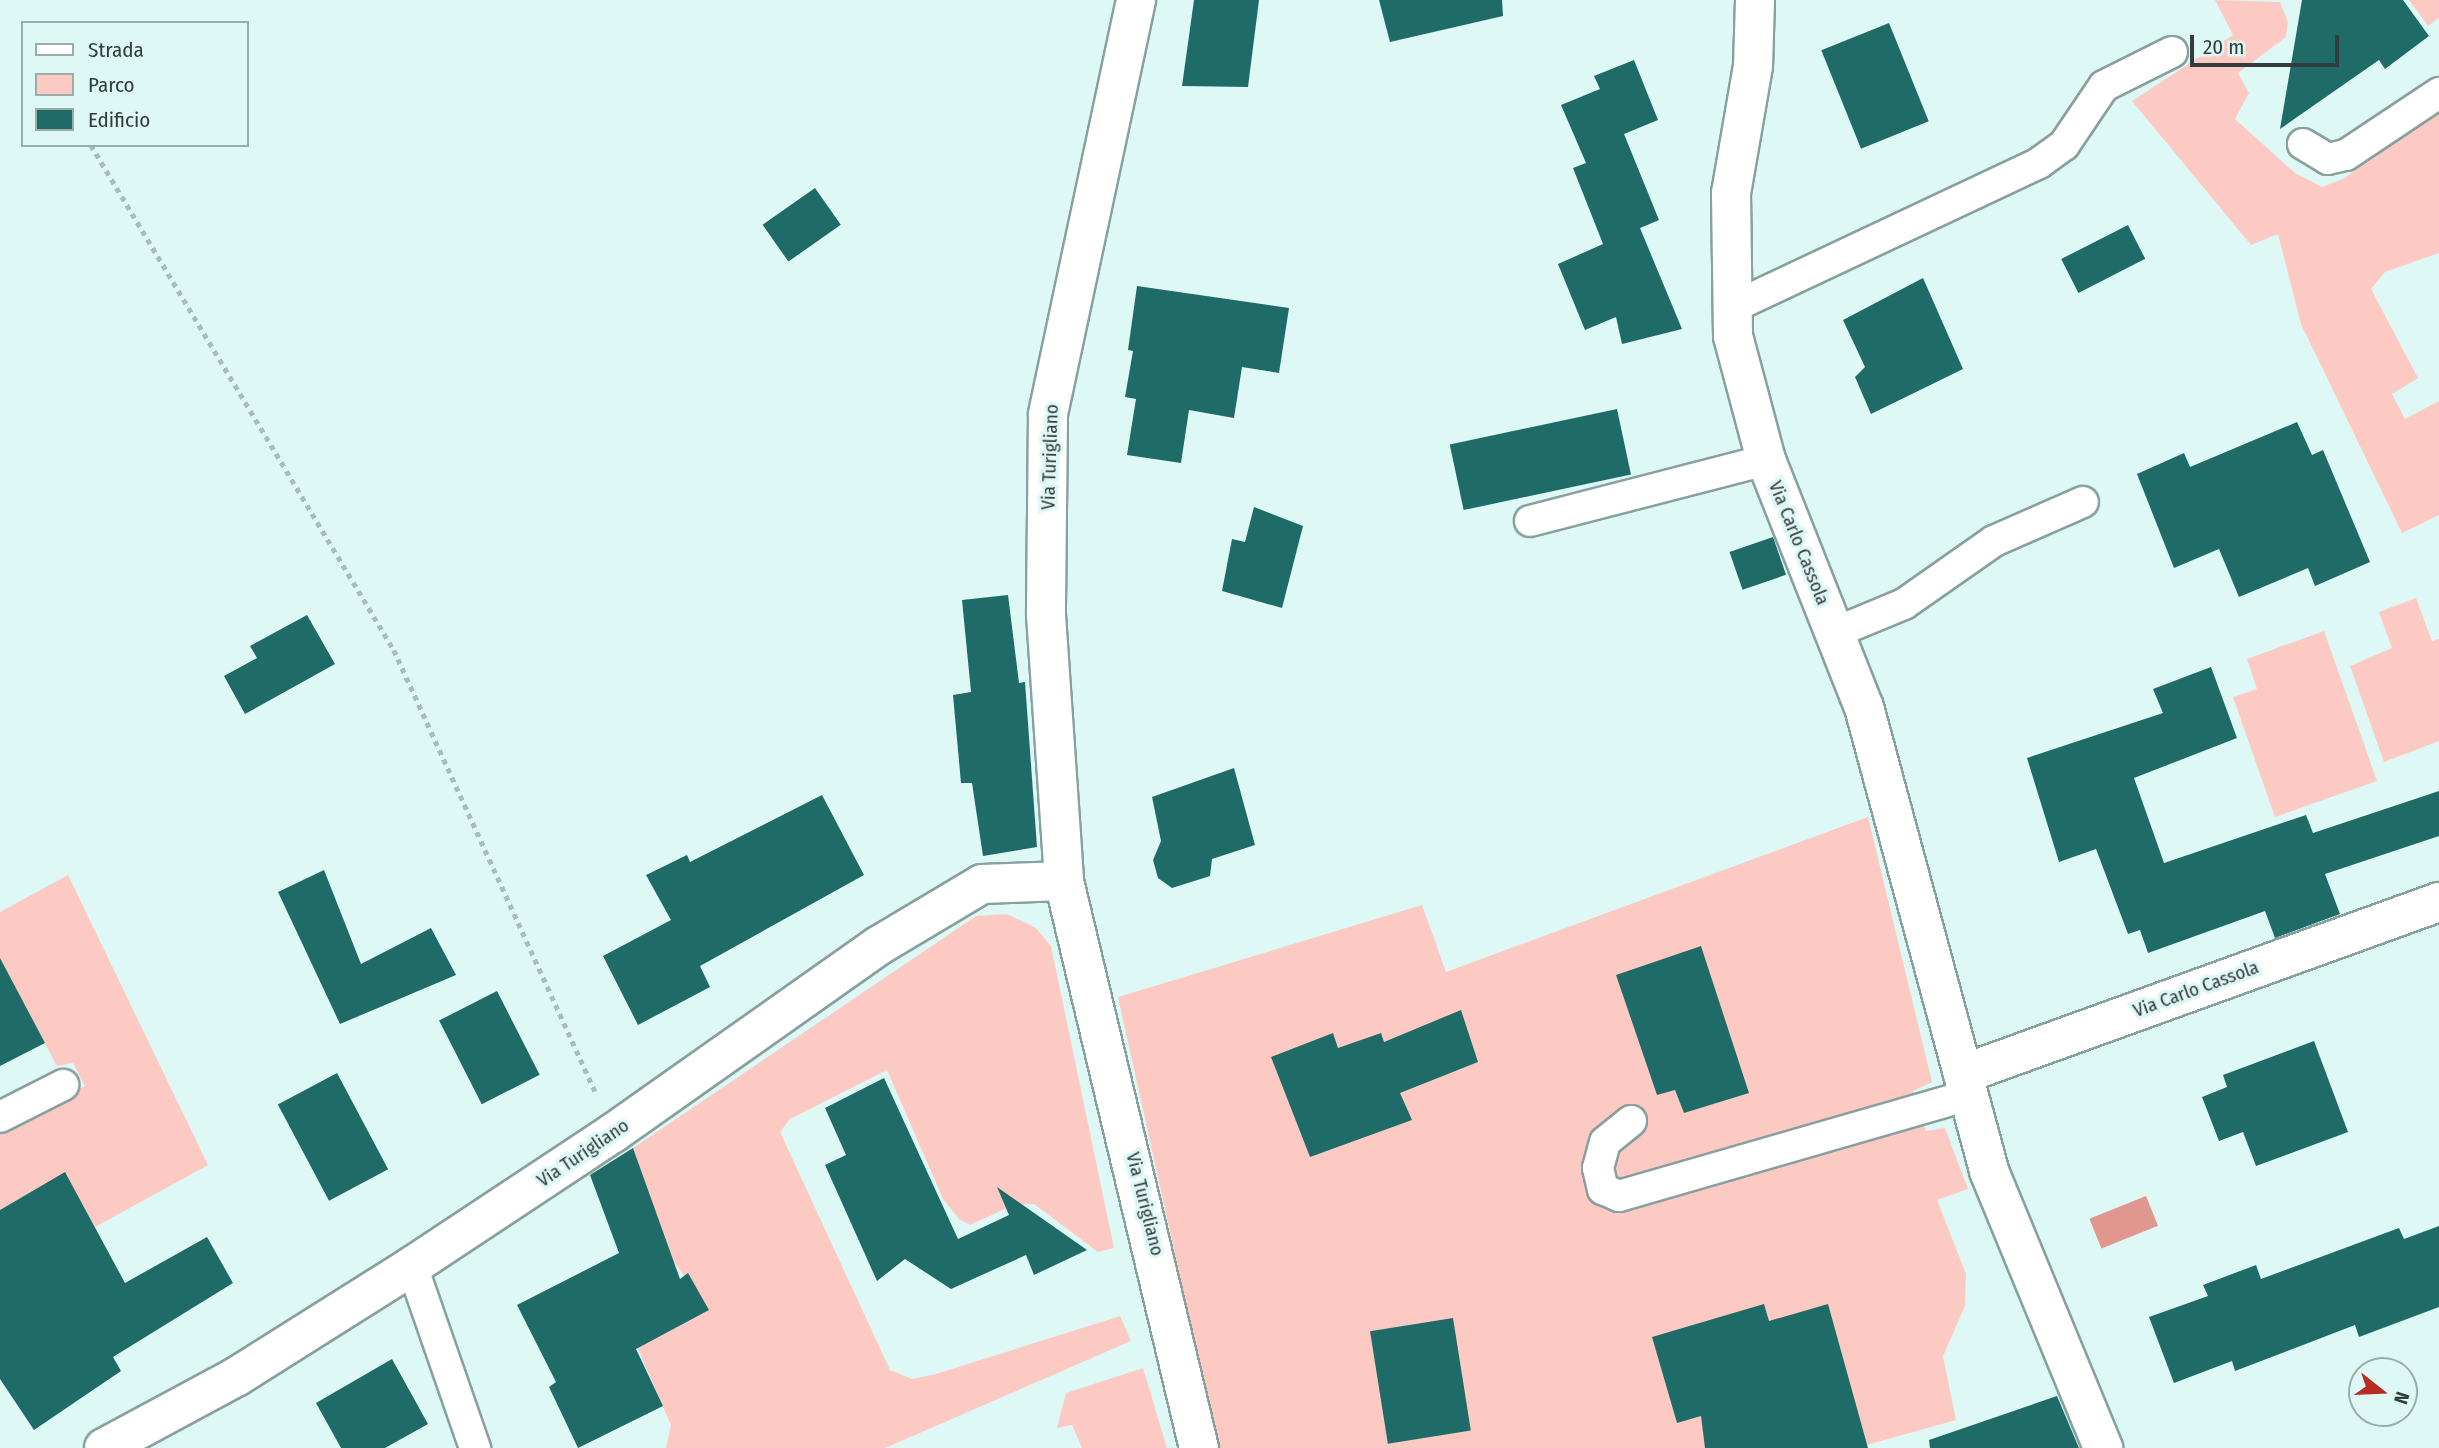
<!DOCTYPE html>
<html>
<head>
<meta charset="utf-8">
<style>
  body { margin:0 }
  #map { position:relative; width:2439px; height:1448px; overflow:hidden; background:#def8f6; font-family:"Fira Sans Condensed",sans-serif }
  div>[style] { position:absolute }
  .green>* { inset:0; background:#fdcac3 }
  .water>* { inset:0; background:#e0978d; transform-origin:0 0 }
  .building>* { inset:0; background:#1f6b67; transform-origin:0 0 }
  .path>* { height:4.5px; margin-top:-2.25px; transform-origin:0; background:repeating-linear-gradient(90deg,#a8bcbb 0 5px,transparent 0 10px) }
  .roads { filter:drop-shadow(2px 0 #88a09e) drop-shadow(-2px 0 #88a09e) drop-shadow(0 2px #88a09e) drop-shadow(0 -2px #88a09e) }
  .service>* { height:30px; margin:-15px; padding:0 15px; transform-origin:15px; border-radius:15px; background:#fff }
  .minor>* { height:38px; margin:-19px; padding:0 19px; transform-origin:19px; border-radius:19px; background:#fff }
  span { translate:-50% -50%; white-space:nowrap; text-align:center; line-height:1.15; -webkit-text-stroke:7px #def8f6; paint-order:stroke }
  .street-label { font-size:19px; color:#333d3c }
  .legend { position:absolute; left:21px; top:21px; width:228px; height:126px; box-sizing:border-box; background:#def8f6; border:2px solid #9aadac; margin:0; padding:9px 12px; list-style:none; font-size:21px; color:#333d3c }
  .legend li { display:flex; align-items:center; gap:14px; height:35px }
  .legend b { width:35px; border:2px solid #9aadac }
  .north { position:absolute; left:2348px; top:1357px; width:70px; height:70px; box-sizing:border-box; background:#def8f6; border:2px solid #9aadac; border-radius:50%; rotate:108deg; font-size:19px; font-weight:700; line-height:28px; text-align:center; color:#333d3c }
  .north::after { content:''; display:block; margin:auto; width:24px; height:32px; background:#b92b24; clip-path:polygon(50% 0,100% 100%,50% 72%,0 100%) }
  .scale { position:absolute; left:2190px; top:35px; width:149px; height:32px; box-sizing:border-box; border:4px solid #333d3c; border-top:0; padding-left:9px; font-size:21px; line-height:24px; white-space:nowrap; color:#333d3c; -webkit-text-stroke:5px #def8f6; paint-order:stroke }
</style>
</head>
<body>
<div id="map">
  <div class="green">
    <i style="clip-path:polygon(2215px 0,2280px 2px,2288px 22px,2286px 37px,2238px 73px,2249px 93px,2235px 119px,2295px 173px,2322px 187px,2343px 179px,2439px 112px,2439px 253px,2385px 272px,2371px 289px,2418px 378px,2392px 394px,2405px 419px,2439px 401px,2439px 515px,2402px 533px,2301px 324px,2278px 234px,2251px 245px,2132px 101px,2233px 35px)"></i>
    <i style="clip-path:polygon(2409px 0,2439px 0,2439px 18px,2428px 26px)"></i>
    <i style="clip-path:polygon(2416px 598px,2432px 641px,2439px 639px,2439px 741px,2384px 762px,2350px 666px,2392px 648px,2379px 612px)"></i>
    <i style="clip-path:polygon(2324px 631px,2377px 781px,2275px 817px,2233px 697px,2257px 689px,2247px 659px)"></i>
    <i style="clip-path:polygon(1868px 817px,1932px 1082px,1913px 1091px,1926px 1131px,1945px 1128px,1968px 1189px,1937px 1200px,1966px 1274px,1965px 1306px,1943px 1356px,1956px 1420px,1856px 1448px,1218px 1448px,1118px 997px,1422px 905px,1446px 972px)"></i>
    <i style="clip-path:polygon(68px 875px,208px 1165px,95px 1227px,65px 1173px,0 1210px,0 1131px,85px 1086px,73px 1063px,57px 1066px,12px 982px,0 988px,0 912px)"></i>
    <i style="clip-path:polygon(1007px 914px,1036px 928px,1051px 946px,1114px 1248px,1098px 1252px,1034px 1204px,1014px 1205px,970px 1225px,959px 1219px,943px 1199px,887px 1070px,790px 1119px,780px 1132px,890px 1370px,912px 1379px,936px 1374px,1120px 1316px,1131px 1341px,885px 1448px,666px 1448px,671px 1425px,632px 1335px,708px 1310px,673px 1260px,633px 1148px,976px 916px)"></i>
    <i style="clip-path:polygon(1143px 1368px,1167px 1448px,1082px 1448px,1072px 1425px,1057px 1428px,1066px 1393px)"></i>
  </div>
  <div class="water">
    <i style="left:2146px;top:1196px;width:32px;height:61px;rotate:68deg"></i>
  </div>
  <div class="building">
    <i style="clip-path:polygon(1194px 0,1259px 0,1248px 87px,1182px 86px)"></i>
    <i style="clip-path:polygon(1379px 0,1502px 0,1503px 16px,1390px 42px)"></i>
    <i style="clip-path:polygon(2302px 0,2403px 0,2429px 36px,2385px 69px,2379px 60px,2280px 129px)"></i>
    <i style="left:1889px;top:23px;width:106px;height:73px;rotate:68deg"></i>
    <i style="clip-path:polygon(1634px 60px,1658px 120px,1624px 134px,1659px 220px,1640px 228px,1682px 329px,1622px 344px,1616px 317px,1585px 330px,1558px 264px,1603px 244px,1573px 168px,1586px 163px,1561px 105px,1600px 89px,1594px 76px)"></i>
    <i style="left:815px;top:188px;width:45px;height:64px;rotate:55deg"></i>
    <i style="left:2128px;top:225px;width:38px;height:75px;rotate:63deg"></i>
    <i style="clip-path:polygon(1923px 278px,1963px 369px,1871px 414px,1855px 377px,1865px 367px,1843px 320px)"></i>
    <i style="clip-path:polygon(1137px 286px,1289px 308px,1279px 373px,1242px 367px,1234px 418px,1189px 410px,1181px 463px,1127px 455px,1136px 399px,1125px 397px,1133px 351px,1128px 350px)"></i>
    <i style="left:1617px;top:409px;width:67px;height:171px;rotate:78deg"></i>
    <i style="clip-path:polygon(2297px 422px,2312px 455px,2323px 450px,2370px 562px,2315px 586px,2308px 568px,2239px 597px,2219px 549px,2174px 568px,2137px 474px,2184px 453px,2190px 467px)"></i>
    <i style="clip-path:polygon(1254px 507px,1303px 526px,1282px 608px,1222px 591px,1232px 539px,1245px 542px)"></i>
    <i style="left:1773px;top:537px;width:40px;height:46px;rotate:71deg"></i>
    <i style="clip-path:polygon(1008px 595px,1019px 683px,1025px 682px,1037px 847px,983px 856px,972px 783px,961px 783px,953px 695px,971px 692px,962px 600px)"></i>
    <i style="clip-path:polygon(307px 615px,335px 664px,245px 714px,224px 676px,257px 658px,250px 646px)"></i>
    <i style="clip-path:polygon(2211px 667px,2237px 738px,2134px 778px,2164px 863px,2306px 815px,2313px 833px,2439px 791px,2439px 836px,2325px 874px,2340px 914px,2275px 938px,2265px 911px,2148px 953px,2140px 930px,2128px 934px,2096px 849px,2059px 862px,2027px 758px,2163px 713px,2153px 689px)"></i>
    <i style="clip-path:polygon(1234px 768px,1255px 845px,1212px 859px,1210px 876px,1172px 888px,1158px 878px,1153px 860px,1161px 841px,1152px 797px)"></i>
    <i style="clip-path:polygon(822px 795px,864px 875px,700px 966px,710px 987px,638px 1025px,603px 956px,671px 920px,646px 875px,687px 855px,690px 862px)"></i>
    <i style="clip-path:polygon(324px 870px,361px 964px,431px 928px,456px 975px,340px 1024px,278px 892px)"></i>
    <i style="clip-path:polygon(1701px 946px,1749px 1093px,1684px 1113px,1675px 1090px,1657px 1095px,1616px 975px)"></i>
    <i style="clip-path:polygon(0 958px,45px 1043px,0 1066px)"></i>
    <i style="left:497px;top:991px;width:94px;height:65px;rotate:63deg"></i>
    <i style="clip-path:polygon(1461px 1010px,1478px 1062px,1400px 1093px,1412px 1120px,1310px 1157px,1271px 1057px,1333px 1033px,1338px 1048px,1381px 1033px,1384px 1042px)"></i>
    <i style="clip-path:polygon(2314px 1041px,2348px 1132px,2256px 1166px,2243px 1132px,2219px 1141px,2202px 1097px,2227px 1087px,2223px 1075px)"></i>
    <i style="left:337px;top:1073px;width:109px;height:67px;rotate:62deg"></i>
    <i style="clip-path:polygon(884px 1078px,958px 1239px,1009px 1215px,997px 1187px,1087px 1250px,1034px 1275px,1026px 1255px,951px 1289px,905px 1259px,877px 1281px,825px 1165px,846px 1155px,825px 1108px)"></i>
    <i style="clip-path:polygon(633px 1148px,680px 1279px,688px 1273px,709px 1310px,636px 1349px,663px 1406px,578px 1448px,549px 1387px,556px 1382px,517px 1305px,619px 1253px,590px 1175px)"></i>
    <i style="clip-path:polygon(65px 1172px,125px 1283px,207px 1237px,233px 1283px,113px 1357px,121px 1371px,34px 1430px,0 1379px,0 1210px)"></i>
    <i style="clip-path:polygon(2439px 1226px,2439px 1307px,2359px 1337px,2355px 1325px,2235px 1371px,2232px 1361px,2174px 1383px,2149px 1317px,2208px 1296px,2203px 1285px,2256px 1265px,2261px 1279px,2399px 1228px,2404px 1239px)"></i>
    <i style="clip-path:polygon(1764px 1304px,1769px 1321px,1828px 1304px,1868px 1448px,1705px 1448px,1701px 1416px,1677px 1423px,1652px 1337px)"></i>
    <i style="left:1453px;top:1318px;width:114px;height:84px;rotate:81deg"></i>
    <i style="clip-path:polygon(392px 1359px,428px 1424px,385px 1448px,341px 1448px,316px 1403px)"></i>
    <i style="clip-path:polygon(2057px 1396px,2079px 1448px,1930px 1448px,1929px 1440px)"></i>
  </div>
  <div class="path">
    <i style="left:91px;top:145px;width:589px;rotate:59.04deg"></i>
    <i style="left:394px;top:650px;width:485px;rotate:65.5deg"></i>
  </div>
  <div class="roads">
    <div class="service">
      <i style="left:2303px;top:144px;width:29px;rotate:31deg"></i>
      <i style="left:2328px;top:159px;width:18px;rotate:-13deg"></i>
      <i style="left:2346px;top:155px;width:112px;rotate:-33.7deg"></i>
      <i style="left:1729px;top:309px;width:343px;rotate:-25.2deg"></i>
      <i style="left:2039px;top:163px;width:31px;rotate:-36deg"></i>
      <i style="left:2064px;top:145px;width:71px;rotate:-55.9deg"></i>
      <i style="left:2104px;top:86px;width:76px;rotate:-26.6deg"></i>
      <i style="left:1530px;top:521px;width:244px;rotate:-14.5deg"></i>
      <i style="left:1834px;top:633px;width:76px;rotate:-22.5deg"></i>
      <i style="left:1904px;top:604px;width:110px;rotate:-35deg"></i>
      <i style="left:1994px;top:541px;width:97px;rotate:-23.7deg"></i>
      <i style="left:0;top:1117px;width:71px;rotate:-26.9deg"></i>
      <i style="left:1631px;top:1121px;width:33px;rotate:141deg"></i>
      <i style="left:1605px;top:1142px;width:27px;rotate:105deg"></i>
      <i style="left:1598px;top:1168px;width:22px;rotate:77deg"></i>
      <i style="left:1603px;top:1189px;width:17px;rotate:24deg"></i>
      <i style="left:1619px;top:1196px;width:363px;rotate:-16.1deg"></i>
      <i style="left:412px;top:1266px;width:193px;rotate:70.9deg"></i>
    </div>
    <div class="minor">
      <i style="left:1136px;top:0;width:424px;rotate:102deg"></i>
      <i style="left:1048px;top:415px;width:200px;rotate:90.6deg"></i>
      <i style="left:1046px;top:615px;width:267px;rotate:86.1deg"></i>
      <i style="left:1064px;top:881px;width:583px;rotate:76.61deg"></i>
      <i style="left:1755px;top:0;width:66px;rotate:91.7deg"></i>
      <i style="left:1753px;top:66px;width:129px;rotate:99.8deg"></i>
      <i style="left:1731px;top:193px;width:143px;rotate:89.2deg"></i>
      <i style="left:1733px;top:336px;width:128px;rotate:75.1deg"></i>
      <i style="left:1766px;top:460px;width:266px;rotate:68.4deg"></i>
      <i style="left:1864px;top:707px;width:481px;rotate:74.9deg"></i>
      <i style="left:1989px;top:1171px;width:300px;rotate:67.6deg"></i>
      <i style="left:1963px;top:1074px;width:506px;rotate:-19.87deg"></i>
      <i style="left:104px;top:1448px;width:150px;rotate:-28.3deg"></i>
      <i style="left:236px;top:1377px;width:208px;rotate:-32.2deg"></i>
      <i style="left:412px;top:1266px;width:241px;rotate:-33.5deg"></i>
      <i style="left:613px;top:1133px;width:324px;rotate:-35.2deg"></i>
      <i style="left:878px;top:946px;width:121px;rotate:-30.8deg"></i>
      <i style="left:982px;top:884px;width:82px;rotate:-2.1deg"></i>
    </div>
  </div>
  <div class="street-label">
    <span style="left:1050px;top:457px;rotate:-88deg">Via Turigliano</span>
    <span style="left:1799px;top:543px;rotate:68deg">Via Carlo Cassola</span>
    <span style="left:2196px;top:989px;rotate:-20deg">Via Carlo Cassola</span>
    <span style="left:583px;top:1153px;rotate:-34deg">Via Turigliano</span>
    <span style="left:1145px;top:1204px;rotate:76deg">Via Turigliano</span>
  </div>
  <ul class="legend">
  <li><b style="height:9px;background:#fff"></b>Strada</li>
  <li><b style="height:19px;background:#fdcac3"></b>Parco</li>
  <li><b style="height:19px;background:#1f6b67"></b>Edificio</li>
  </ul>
  <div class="north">N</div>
  <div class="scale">20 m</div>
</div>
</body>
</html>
